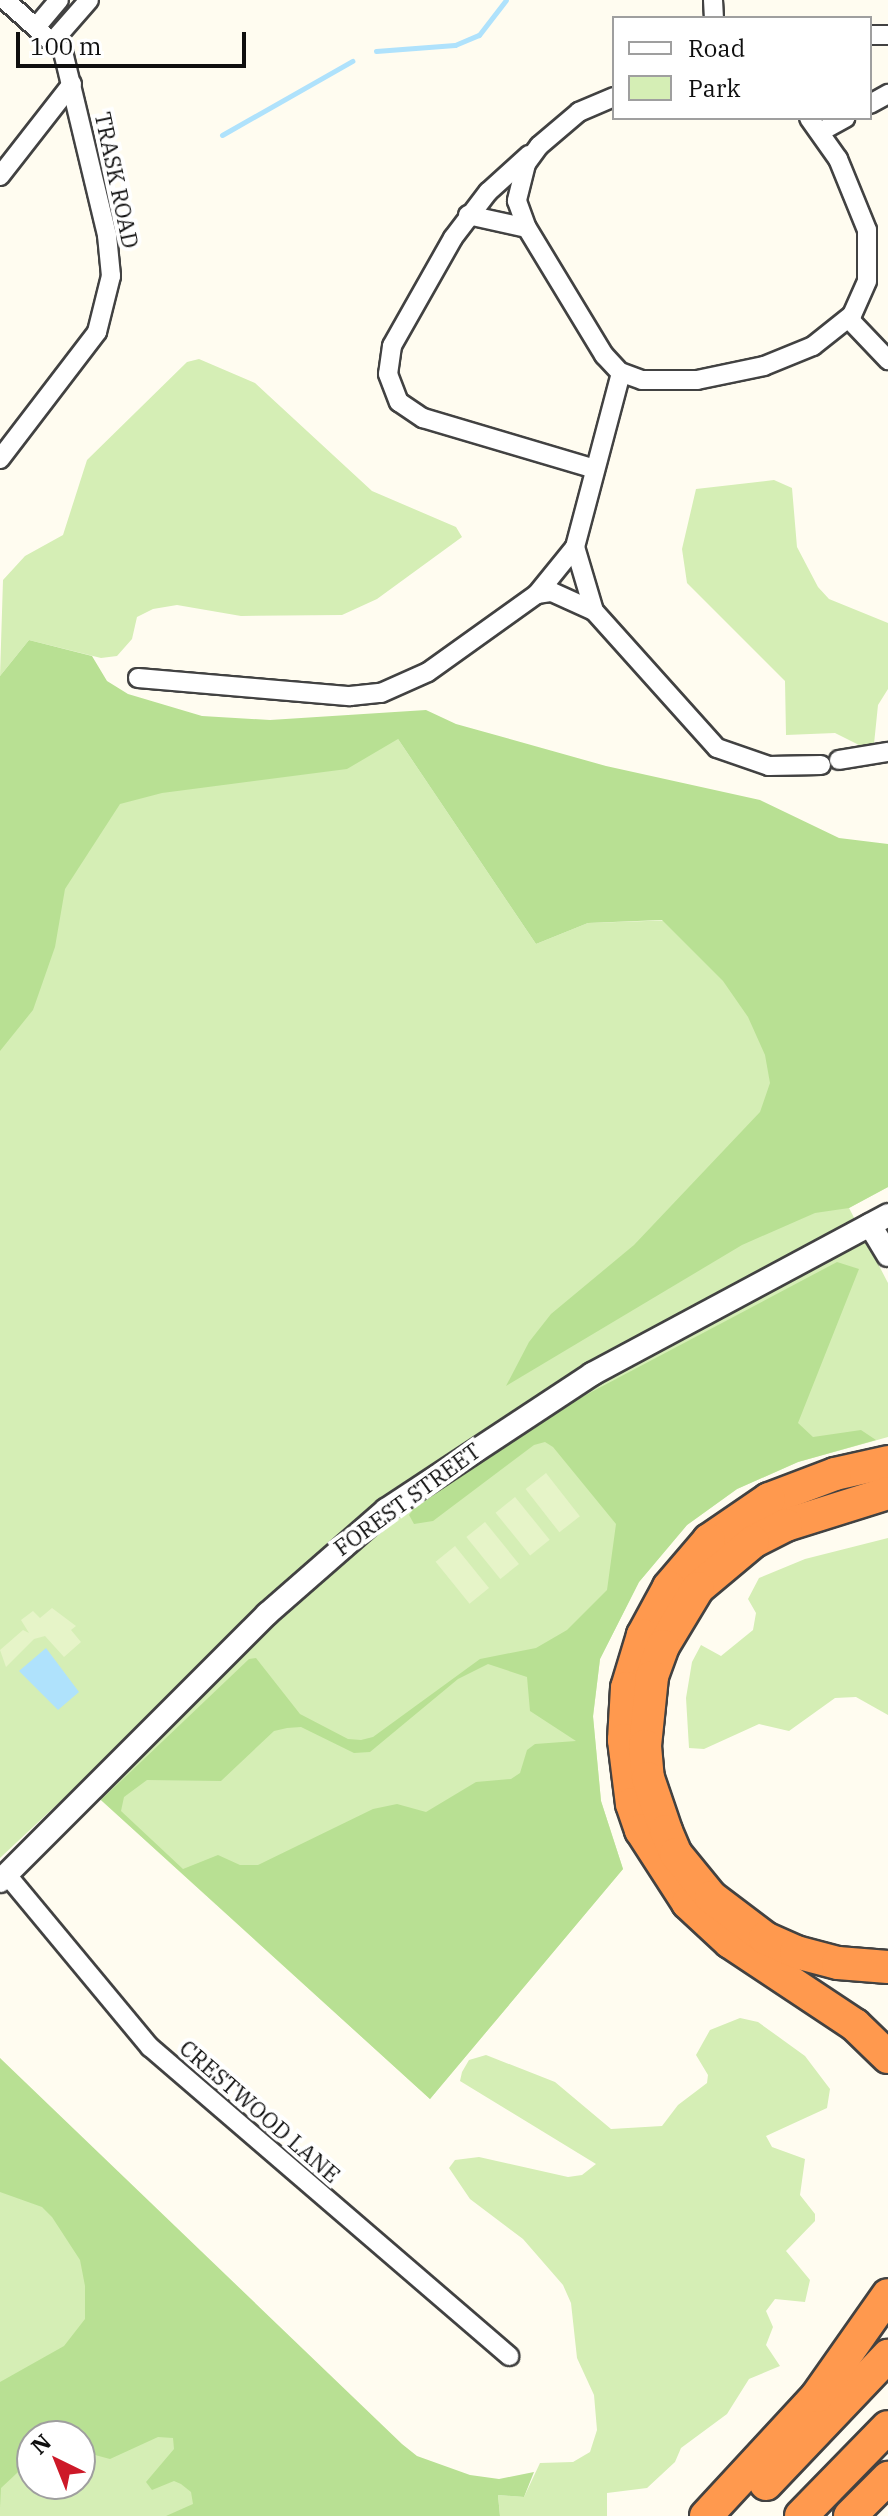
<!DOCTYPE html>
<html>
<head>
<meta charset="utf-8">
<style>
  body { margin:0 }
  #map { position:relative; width:888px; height:2516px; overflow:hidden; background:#fffcf0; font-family:"IBM Plex Serif",serif }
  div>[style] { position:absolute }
  .green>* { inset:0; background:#d5eeb5 }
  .forest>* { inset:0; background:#b8e093 }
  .pitch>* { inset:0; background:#e6f4c8; transform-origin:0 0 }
  .water>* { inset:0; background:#afe2fc }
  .stream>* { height:5px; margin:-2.5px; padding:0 2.5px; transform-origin:2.5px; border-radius:2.5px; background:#afe2fc }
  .roads { filter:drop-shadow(2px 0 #424242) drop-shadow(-2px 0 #424242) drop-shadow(0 2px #424242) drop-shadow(0 -2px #424242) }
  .minor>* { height:18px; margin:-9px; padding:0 9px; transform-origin:9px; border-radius:9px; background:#fff }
  .tertiary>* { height:22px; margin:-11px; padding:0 11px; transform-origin:11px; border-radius:11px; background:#fff }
  .motorway>* { height:32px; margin:-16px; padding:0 16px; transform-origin:16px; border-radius:16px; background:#ff994e }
  span { translate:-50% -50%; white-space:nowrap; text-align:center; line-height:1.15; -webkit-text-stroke:8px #fff; paint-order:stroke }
  .street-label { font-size:22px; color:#0f0f0f }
  .legend { position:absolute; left:612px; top:16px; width:260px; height:104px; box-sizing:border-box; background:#fff; border:2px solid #9f9f9f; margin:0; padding:10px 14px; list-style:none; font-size:24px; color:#0f0f0f }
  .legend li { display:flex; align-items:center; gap:16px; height:40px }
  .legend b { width:40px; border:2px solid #9f9f9f }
  .north { position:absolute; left:16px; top:2420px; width:80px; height:80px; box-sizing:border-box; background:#fff; border:2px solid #9f9f9f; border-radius:50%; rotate:317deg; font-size:22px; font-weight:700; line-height:32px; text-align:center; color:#0f0f0f }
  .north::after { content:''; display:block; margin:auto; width:28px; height:36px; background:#cd1928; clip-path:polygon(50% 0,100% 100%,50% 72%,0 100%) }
  .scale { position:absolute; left:16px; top:32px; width:230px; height:36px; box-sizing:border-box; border:4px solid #0f0f0f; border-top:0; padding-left:10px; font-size:24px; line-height:28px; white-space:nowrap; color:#0f0f0f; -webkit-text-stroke:6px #fff; paint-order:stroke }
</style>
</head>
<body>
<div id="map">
  <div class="green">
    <i style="clip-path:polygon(199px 359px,255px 383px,372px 491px,456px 527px,462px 537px,377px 599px,342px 615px,241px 616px,177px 605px,153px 609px,137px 617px,132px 639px,117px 656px,101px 658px,29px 640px,0 676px,3px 580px,25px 556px,63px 535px,87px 460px,187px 362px)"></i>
    <i style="clip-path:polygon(774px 480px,792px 488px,797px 547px,818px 587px,829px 599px,888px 623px,888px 689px,878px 705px,874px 744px,861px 746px,835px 733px,786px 735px,785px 681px,687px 583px,682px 549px,696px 489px)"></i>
    <i style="clip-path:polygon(398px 739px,536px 944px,588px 923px,766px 917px,888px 1187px,849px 1208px,888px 1283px,888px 1437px,798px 1462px,737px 1489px,687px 1525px,639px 1582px,600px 1659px,593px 1717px,601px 1801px,623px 1869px,430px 2099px,81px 1782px,0 1858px,0 761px)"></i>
    <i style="clip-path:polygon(888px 1538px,888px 1715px,856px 1697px,835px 1698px,789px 1731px,759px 1724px,704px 1749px,689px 1748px,686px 1698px,692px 1662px,701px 1645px,721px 1656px,753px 1630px,756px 1613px,748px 1599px,759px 1578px,805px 1559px)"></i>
    <i style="clip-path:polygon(740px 2018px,758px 2022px,805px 2056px,830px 2089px,827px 2108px,766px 2136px,772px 2147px,805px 2159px,800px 2195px,815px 2214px,815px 2221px,786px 2251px,810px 2280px,805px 2302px,775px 2299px,766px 2311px,773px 2327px,766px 2345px,780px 2366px,749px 2379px,727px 2414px,681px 2448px,675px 2462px,647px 2488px,607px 2493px,607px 2516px,500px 2516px,498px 2495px,524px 2497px,540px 2463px,573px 2462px,590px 2452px,597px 2430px,594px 2395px,577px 2358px,571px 2303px,563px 2285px,523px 2239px,470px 2199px,449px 2168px,455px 2160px,479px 2157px,568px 2177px,582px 2175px,596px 2164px,460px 2081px,462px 2072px,469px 2060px,486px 2055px,555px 2082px,611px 2129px,662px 2126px,678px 2105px,707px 2083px,708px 2075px,696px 2055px,710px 2030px)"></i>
    <i style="clip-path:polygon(evenodd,0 2058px,260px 2516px,0 2516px,0 2058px,32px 2436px,80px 2436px,80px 2484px,32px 2484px,32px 2436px)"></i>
  </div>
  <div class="forest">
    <i style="clip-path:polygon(29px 640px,92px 656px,107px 681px,128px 694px,202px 716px,270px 720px,426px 710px,456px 724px,606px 766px,760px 800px,839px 838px,888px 844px,888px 1187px,849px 1208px,815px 1213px,742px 1245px,506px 1386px,529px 1342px,551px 1314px,634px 1245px,760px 1112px,770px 1083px,765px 1055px,748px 1017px,723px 981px,662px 920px,588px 923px,536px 944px,398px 739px,347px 769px,162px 793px,120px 804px,65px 889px,55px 947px,33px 1010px,0 1051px,0 676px)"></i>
    <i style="clip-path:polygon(evenodd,837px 1262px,859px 1269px,798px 1423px,813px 1437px,861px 1430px,876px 1440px,798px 1462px,737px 1489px,687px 1525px,639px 1582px,600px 1659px,593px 1716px,601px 1801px,623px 1869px,430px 2099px,101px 1800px,249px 1659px,256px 1658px,300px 1714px,348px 1739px,361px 1740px,373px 1737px,480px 1659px,536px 1648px,567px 1630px,607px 1590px,616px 1524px,553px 1447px,545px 1442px,534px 1445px,433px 1521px,414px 1524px,409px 1515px,423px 1497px,529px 1425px,837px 1262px,488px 1664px,527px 1677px,530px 1711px,576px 1741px,535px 1744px,527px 1750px,520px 1773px,511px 1779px,476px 1782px,426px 1812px,397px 1804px,373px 1809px,258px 1865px,240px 1865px,218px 1855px,183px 1869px,121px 1811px,124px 1797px,147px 1780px,221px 1781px,274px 1731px,287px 1728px,301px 1727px,354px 1753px,370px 1752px,458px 1679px,488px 1664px)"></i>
    <i style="clip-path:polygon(0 2058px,402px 2444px,417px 2456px,470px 2475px,499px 2479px,534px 2472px,524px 2497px,498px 2495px,500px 2516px,166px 2516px,193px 2504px,191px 2492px,181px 2484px,174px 2481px,152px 2490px,146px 2482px,174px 2449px,173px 2438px,158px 2437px,110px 2459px,80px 2451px,80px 2436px,32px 2436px,32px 2459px,1px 2488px,0 2508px,0 2382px,64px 2346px,85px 2319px,85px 2286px,80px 2260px,52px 2217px,42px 2207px,0 2192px)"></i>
  </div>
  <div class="pitch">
    <i style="left:546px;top:1473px;width:55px;height:26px;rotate:52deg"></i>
    <i style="left:515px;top:1497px;width:55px;height:25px;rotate:51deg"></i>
    <i style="left:485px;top:1522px;width:54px;height:24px;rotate:51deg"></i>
    <i style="left:455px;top:1546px;width:54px;height:25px;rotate:51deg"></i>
    <i style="clip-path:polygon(52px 1608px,76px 1626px,71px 1630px,81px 1642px,64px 1657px,45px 1636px,34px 1639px,6px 1667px,0 1650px,23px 1630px,29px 1633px,21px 1620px,33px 1611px,40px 1618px)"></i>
  </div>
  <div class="water">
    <i style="clip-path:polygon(46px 1648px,79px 1692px,58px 1710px,19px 1671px)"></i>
  </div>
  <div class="stream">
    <i style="left:376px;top:51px;width:79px;rotate:-4.3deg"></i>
    <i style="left:455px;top:45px;width:26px;rotate:-23deg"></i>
    <i style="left:479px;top:35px;width:44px;rotate:-52.4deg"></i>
    <i style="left:222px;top:135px;width:150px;rotate:-29.6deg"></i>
  </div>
  <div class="roads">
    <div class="minor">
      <i style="left:713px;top:0;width:18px;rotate:87deg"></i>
      <i style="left:37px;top:26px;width:34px;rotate:-50deg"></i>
      <i style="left:870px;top:35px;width:18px"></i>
      <i style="left:54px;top:40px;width:53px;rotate:-48.8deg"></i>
      <i style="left:614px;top:97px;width:38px;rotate:157deg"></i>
      <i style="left:579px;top:112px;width:52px;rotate:139.6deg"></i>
      <i style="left:539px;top:146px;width:22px;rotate:126deg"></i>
      <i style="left:526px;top:164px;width:38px;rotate:104deg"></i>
      <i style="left:517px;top:201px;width:29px;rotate:70deg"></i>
      <i style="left:527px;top:228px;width:149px;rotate:58.8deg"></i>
      <i style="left:604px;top:355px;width:23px;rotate:47deg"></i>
      <i style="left:620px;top:372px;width:23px;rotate:20deg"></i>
      <i style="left:642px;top:380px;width:55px"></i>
      <i style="left:697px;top:380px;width:68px;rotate:-11.8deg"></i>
      <i style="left:764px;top:366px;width:53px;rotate:-22.2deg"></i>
      <i style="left:813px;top:346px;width:50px;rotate:-38.5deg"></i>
      <i style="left:852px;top:315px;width:37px;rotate:-66deg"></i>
      <i style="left:867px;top:281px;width:51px;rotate:-90deg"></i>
      <i style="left:867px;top:230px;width:77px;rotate:-112.2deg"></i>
      <i style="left:838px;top:159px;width:50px;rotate:-125.3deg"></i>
      <i style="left:870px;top:104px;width:21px;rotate:-29deg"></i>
      <i style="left:820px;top:132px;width:29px;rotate:-29deg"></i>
      <i style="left:529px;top:155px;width:55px;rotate:137.9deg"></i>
      <i style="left:488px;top:192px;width:58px;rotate:127.3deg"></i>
      <i style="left:453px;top:238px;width:124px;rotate:119.5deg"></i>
      <i style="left:392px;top:346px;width:28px;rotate:98deg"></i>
      <i style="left:388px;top:374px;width:30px;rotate:69deg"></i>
      <i style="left:399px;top:402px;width:29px;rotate:34deg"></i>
      <i style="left:423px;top:418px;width:179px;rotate:16.5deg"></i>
      <i style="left:0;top:176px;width:117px;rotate:-52deg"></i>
      <i style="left:468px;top:215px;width:60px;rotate:12.4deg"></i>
      <i style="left:849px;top:319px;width:57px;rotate:46.4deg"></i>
      <i style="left:0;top:459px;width:160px;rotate:-52.6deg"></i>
      <i style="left:97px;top:332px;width:58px;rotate:-76deg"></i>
      <i style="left:111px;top:276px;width:41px;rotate:-95.6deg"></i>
      <i style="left:107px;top:235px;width:188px;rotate:-103.5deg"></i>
      <i style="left:63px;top:52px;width:78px;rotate:-138.1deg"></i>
      <i style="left:537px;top:594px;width:60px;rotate:-51deg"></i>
      <i style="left:594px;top:611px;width:67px;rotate:-106.5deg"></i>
      <i style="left:575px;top:547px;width:180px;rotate:-75.2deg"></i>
      <i style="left:138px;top:678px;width:213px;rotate:4.9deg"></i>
      <i style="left:350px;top:696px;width:31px;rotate:-6deg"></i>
      <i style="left:381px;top:693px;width:51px;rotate:-24.1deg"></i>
      <i style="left:428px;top:672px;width:134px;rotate:-35.6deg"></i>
      <i style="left:537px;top:594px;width:15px;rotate:-8deg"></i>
      <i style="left:552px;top:592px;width:46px;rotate:24.3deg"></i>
      <i style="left:594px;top:611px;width:184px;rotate:48.1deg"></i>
      <i style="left:717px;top:748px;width:55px;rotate:19.1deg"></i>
      <i style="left:769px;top:766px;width:52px;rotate:-1.1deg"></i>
      <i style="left:839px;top:760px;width:50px;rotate:-9.3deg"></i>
      <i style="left:7px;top:1875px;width:224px;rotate:50.3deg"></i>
      <i style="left:150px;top:2047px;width:474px;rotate:40.7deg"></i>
    </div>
    <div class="tertiary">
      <i style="left:870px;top:1225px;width:35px;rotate:59deg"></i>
      <i style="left:0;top:1881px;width:378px;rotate:-45deg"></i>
      <i style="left:267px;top:1614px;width:158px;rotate:-41.2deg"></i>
      <i style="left:386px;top:1510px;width:247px;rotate:-33.4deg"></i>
      <i style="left:592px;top:1374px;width:336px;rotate:-28.2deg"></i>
    </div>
    <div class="motorway">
      <i style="left:888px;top:1462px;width:54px;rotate:167.2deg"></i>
      <i style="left:835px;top:1474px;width:71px;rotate:159.3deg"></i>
      <i style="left:769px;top:1499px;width:73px;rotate:145.7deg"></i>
      <i style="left:709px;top:1540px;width:62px;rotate:130.4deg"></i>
      <i style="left:669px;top:1587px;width:55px;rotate:118.4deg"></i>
      <i style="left:643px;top:1635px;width:55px;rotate:106.8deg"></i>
      <i style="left:627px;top:1688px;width:52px;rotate:93.3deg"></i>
      <i style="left:624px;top:1740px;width:64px;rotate:82.9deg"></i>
      <i style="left:632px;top:1804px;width:28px;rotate:71deg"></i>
      <i style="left:641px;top:1830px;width:87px;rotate:57.2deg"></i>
      <i style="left:688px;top:1903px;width:57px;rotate:42.9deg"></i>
      <i style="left:730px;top:1942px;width:150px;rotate:33.6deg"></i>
      <i style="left:855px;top:2025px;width:46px;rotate:44.1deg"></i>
      <i style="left:888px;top:1493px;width:107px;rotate:162.6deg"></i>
      <i style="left:786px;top:1525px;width:37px;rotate:153deg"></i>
      <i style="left:753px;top:1542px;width:72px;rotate:140.1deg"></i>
      <i style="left:698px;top:1588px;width:68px;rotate:121.1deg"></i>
      <i style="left:663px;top:1646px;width:33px;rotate:110deg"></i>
      <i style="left:652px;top:1677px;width:69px;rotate:95.8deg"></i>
      <i style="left:645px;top:1746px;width:32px;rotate:85deg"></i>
      <i style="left:648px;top:1778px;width:56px;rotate:71.2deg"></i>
      <i style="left:666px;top:1831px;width:25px;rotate:67deg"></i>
      <i style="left:676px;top:1854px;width:55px;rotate:50.9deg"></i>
      <i style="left:711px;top:1897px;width:68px;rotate:37.2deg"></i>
      <i style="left:765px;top:1938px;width:34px;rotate:24deg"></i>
      <i style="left:796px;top:1952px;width:43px;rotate:14.7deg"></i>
      <i style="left:838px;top:1963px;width:50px;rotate:4.6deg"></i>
      <i style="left:766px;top:2484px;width:177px;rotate:-46.4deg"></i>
      <i style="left:706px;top:2516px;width:163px;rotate:-47.2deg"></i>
      <i style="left:817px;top:2396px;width:123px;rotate:-54.9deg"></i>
      <i style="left:801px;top:2516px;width:124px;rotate:-45.7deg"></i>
      <i style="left:850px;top:2516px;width:54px;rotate:-45deg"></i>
    </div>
  </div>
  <div class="street-label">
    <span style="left:117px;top:180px;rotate:78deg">TRASK ROAD</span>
    <span style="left:407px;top:1499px;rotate:-36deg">FOREST STREET</span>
    <span style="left:260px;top:2111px;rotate:41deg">CRESTWOOD LANE</span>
  </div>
  <ul class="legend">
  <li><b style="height:10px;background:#fff"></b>Road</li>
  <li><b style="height:22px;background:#d5eeb5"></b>Park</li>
  </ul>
  <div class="north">N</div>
  <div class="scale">100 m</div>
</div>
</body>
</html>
